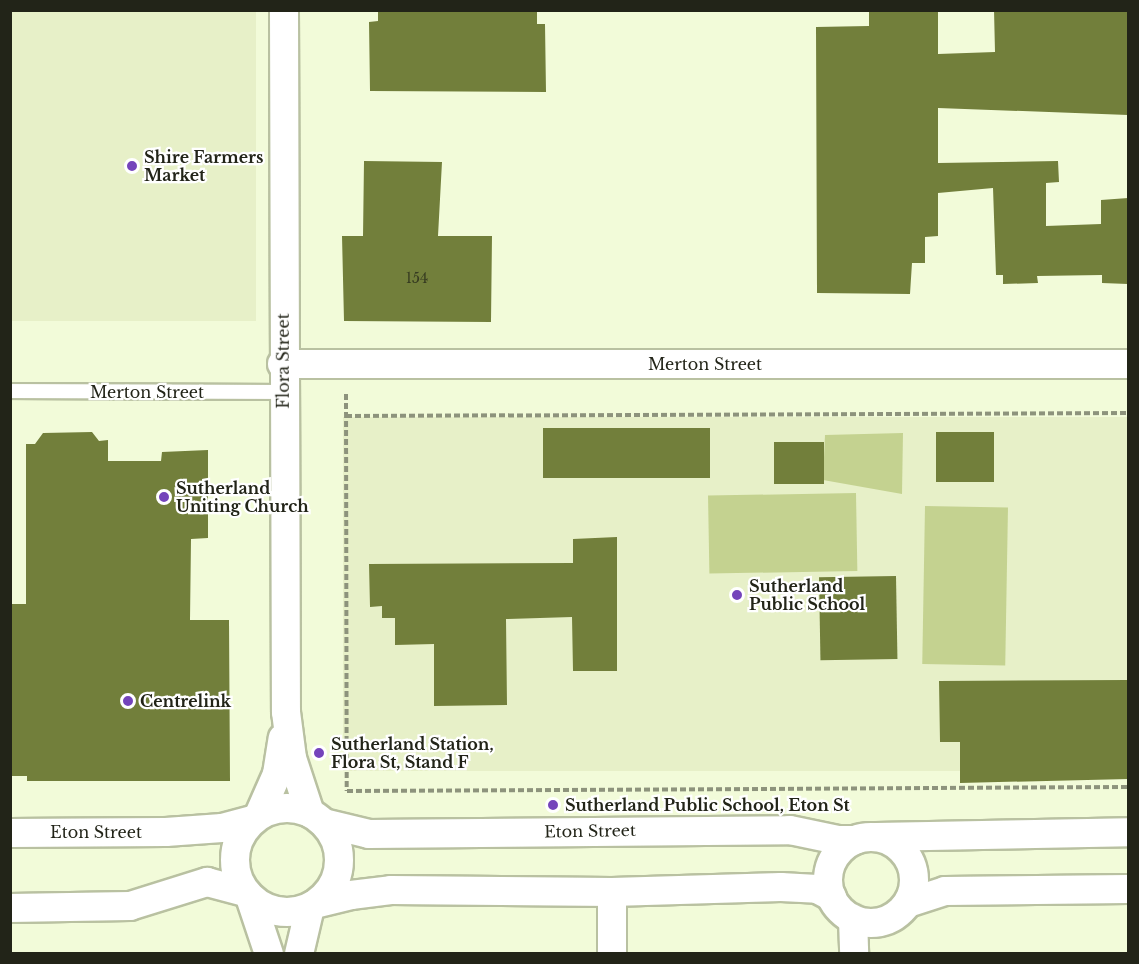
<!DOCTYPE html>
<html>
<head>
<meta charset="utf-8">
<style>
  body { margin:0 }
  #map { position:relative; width:1139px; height:964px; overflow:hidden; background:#f2fbd9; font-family:"Libre Baskerville",serif }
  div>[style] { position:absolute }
  .built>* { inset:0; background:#e7f0c8; transform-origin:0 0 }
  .green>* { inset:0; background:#c4d290; transform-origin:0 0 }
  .building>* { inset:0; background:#727f3b; transform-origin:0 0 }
  .path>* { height:4px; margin-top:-2px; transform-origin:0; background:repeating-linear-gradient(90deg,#8d937c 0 6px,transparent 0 9px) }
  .roads { filter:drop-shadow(2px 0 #b9c1a1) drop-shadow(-2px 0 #b9c1a1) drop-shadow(0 2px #b9c1a1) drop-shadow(0 -2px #b9c1a1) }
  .lane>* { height:14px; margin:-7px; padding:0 7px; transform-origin:7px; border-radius:7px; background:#fff }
  .street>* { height:28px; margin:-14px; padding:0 14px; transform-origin:14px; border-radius:14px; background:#fff }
  .street>.ring { margin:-14px; padding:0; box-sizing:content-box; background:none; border:28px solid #fff; border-radius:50% }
  .dots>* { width:16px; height:16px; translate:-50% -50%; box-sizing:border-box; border:3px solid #fff; border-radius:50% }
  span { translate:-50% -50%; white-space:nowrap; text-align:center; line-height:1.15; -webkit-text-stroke:4.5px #fff; paint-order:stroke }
  .number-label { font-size:14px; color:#363b21 }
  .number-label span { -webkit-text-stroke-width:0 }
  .poi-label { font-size:16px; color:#222418; font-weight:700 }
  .left { translate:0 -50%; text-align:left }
  .street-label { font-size:16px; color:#222418 }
  .frame { position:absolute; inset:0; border:12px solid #222418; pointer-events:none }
</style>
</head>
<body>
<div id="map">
  <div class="built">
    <i style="left:11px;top:10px;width:245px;height:311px"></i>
    <i style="left:1128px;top:417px;width:354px;height:785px;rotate:90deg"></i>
  </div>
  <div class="green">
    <i style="clip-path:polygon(903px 433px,902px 494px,823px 480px,825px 435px)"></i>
    <i style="left:856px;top:493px;width:78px;height:148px;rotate:89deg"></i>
    <i style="left:925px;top:506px;width:83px;height:158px;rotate:1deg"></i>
  </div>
  <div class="building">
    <i style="clip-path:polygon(378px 10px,537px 10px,537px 24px,545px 24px,546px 92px,370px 91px,369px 22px,378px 21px)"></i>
    <i style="clip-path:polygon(869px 10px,938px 10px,938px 54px,995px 52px,994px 10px,1128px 10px,1128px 115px,938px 108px,938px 163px,1058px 161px,1059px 182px,1046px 183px,1046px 226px,1101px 224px,1101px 200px,1128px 198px,1128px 284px,1102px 283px,1102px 275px,1037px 276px,1038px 283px,1003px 284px,1003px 275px,996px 275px,993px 188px,938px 193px,938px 236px,925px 237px,925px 263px,912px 263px,910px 294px,817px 293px,816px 27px,869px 26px)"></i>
    <i style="clip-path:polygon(364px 161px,442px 162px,438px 236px,492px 236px,491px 322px,344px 321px,342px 236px,363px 236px)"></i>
    <i style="left:543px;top:428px;width:167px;height:50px"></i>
    <i style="clip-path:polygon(92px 432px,99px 441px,108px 440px,108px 461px,161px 461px,162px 452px,208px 450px,208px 538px,191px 539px,190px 620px,229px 620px,230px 781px,27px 781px,27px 776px,10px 776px,10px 604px,26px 604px,26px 444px,35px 444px,43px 433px)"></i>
    <i style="left:936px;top:432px;width:58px;height:50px"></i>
    <i style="left:774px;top:442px;width:50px;height:42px"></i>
    <i style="clip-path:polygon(617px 537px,617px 671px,573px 671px,572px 617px,506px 619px,507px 705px,434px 706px,434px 644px,395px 645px,395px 618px,382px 618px,382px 606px,370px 607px,369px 564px,573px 563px,573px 539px)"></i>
    <i style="left:896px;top:576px;width:83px;height:77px;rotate:89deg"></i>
    <i style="clip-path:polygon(1128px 680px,1128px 779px,960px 783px,960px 742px,940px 742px,939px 681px)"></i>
  </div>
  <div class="path">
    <i style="left:346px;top:394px;width:397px;rotate:89.9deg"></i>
    <i style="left:347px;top:791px;width:781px;rotate:-0.29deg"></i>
    <i style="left:346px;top:416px;width:782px;rotate:-0.22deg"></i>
  </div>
  <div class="roads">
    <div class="lane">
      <i style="left:10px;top:391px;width:273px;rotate:0.2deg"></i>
    </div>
    <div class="street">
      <i style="left:284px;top:10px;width:702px;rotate:89.84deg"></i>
      <i style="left:286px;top:712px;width:46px;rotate:82.6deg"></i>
      <i style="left:292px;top:758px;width:58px;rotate:71.9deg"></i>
      <i style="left:282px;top:364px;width:846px"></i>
      <i class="ring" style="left:235px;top:808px;width:76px;height:76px"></i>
      <i style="left:259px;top:815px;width:45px;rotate:-66.3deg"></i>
      <i style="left:277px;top:774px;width:36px;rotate:-81deg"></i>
      <i style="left:324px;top:823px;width:46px;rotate:13.7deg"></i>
      <i style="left:369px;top:834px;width:421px;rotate:-0.5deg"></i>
      <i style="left:790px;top:830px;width:49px;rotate:11.8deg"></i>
      <i style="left:838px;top:840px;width:17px"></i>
      <i style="left:10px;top:833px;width:156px;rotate:-0.4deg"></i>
      <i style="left:166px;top:832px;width:56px;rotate:-4.1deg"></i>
      <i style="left:222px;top:828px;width:31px;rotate:-15deg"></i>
      <i style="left:876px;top:837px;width:252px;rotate:-1.1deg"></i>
      <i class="ring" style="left:828px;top:837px;width:58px;height:58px"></i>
      <i style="left:250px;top:897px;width:60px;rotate:71.6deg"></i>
      <i style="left:908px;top:903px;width:39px;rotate:-18deg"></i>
      <i style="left:945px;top:891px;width:183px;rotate:-0.6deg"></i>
      <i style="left:315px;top:904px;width:37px;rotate:-14deg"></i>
      <i style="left:351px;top:895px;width:40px;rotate:-7.1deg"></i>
      <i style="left:391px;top:890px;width:221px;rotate:0.5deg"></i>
      <i style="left:612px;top:892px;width:169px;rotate:-1.7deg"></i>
      <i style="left:781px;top:887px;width:36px;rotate:3deg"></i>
      <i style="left:817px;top:889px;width:17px;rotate:28deg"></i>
      <i style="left:10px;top:908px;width:120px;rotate:-1deg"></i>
      <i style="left:130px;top:906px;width:81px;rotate:-17.3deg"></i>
      <i style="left:207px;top:882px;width:39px;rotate:15deg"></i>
      <i style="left:853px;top:919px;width:35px;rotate:88deg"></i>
      <i style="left:299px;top:954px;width:48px;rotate:-76.8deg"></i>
      <i style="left:612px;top:954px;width:62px;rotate:-90deg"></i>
    </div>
  </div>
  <div class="dots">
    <i style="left:132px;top:166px;background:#7444bb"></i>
    <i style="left:164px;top:497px;background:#7444bb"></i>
    <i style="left:737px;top:595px;background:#7444bb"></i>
    <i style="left:128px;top:701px;background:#7444bb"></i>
    <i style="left:319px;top:753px;background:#7444bb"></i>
    <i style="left:553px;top:805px;background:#7444bb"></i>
  </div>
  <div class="number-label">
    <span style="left:417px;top:278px">154</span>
  </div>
  <div class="poi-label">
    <span class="left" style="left:144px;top:166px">Shire Farmers<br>Market</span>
    <span class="left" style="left:176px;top:497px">Sutherland<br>Uniting Church</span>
    <span class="left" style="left:749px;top:595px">Sutherland<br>Public School</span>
    <span class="left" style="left:140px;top:701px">Centrelink</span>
    <span class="left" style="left:331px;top:753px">Sutherland Station,<br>Flora St, Stand F</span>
    <span class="left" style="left:565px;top:805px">Sutherland Public School, Eton St</span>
  </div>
  <div class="street-label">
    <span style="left:283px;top:361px;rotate:-90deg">Flora Street</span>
    <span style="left:705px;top:364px">Merton Street</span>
    <span style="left:147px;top:392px">Merton Street</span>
    <span style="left:590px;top:831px;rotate:-1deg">Eton Street</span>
    <span style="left:96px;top:832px">Eton Street</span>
  </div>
  <div class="frame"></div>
</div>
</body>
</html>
